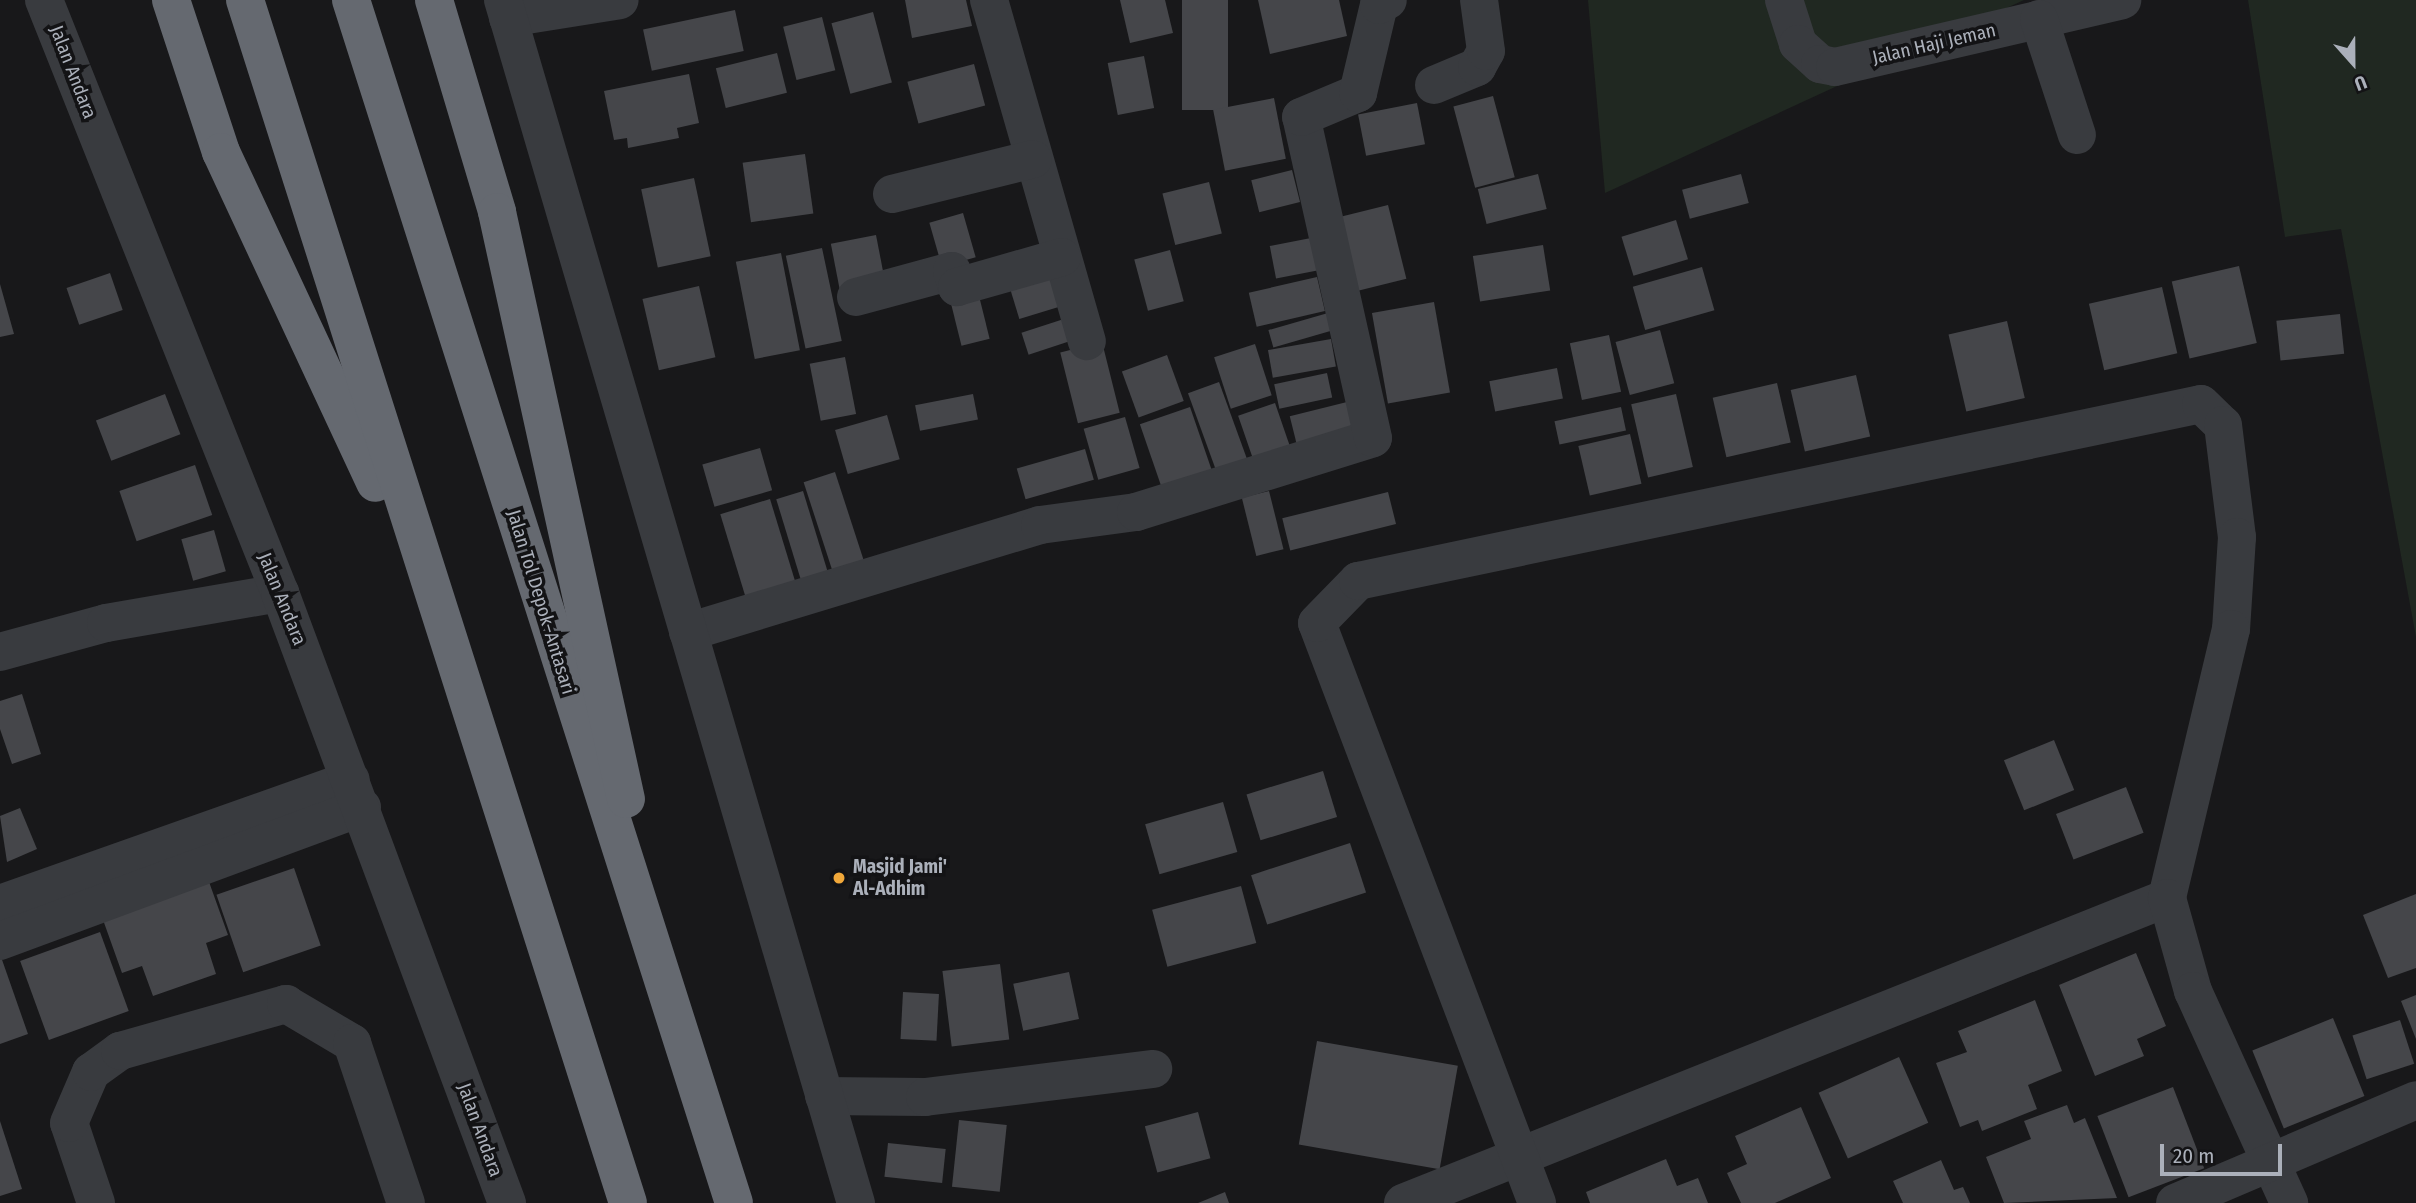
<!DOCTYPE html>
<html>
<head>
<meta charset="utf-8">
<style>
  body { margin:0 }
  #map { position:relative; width:2416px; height:1203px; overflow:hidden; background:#18181a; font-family:"Fira Sans Condensed",sans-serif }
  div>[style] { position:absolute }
  .green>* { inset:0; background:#202821 }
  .building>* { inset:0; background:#45464a; transform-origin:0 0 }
  .minor>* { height:38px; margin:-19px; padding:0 19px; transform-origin:19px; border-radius:19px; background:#393b3f }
  .tertiary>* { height:38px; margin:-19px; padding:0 19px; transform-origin:19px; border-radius:19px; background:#393b3f }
  .motorway>* { height:38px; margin:-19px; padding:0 19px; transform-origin:19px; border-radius:19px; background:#656970 }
  .dots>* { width:19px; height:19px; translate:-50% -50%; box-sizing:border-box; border:4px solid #131315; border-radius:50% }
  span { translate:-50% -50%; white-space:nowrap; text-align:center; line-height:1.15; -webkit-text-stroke:7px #131315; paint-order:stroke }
  .street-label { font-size:19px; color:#abb0ba }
  .poi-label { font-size:19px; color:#abb0ba; font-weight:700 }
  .left { translate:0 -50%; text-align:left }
  .north { position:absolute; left:2318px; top:28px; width:70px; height:70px; -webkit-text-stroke:5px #131315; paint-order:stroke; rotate:159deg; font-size:19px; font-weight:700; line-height:28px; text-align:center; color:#abb0ba }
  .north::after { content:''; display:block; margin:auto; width:24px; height:32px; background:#abb0ba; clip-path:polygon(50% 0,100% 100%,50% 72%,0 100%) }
  .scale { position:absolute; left:2160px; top:1144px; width:122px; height:32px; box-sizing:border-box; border:4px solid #abb0ba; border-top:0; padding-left:9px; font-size:21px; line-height:24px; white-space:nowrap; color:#abb0ba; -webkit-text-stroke:5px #131315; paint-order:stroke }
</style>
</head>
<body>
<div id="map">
  <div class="green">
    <i style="clip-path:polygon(1588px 0,2024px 0,1605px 193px)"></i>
    <i style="clip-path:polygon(2248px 0,2416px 0,2416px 637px,2341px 229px,2285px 237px)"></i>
  </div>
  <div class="building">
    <i style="clip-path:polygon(905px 0,966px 0,972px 26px,912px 38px)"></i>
    <i style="clip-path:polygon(1120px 0,1165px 0,1173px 33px,1130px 43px)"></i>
    <i style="left:1182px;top:0;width:46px;height:110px"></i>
    <i style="clip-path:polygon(1258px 0,1339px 0,1347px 36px,1270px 54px)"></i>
    <i style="left:735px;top:10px;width:42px;height:94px;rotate:78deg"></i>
    <i style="left:873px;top:12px;width:73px;height:43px;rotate:75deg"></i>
    <i style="left:822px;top:17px;width:55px;height:40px;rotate:76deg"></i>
    <i style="left:777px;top:53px;width:41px;height:63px;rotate:76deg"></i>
    <i style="left:1144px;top:56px;width:53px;height:37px;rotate:79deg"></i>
    <i style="left:974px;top:64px;width:43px;height:69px;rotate:75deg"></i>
    <i style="clip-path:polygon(689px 74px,699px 123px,677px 128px,679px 138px,628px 148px,627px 138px,614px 140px,604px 91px)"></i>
    <i style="left:1493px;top:96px;width:84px;height:41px;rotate:75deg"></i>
    <i style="left:1274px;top:98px;width:62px;height:62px;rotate:79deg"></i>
    <i style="left:1417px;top:103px;width:42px;height:60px;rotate:79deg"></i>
    <i style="left:805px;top:154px;width:60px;height:63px;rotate:82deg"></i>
    <i style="left:1292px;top:170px;width:33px;height:42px;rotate:76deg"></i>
    <i style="left:1538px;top:174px;width:36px;height:62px;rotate:76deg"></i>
    <i style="left:1741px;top:174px;width:30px;height:61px;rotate:75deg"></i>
    <i style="left:694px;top:178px;width:80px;height:54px;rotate:78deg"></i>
    <i style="left:1209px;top:182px;width:53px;height:48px;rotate:76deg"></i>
    <i style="left:1388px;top:205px;width:76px;height:54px;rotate:76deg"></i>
    <i style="left:963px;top:213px;width:46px;height:35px;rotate:74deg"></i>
    <i style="left:1676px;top:220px;width:41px;height:57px;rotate:73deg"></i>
    <i style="left:876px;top:235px;width:47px;height:46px;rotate:79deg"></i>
    <i style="left:1311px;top:238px;width:33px;height:42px;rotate:79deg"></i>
    <i style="left:1543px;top:245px;width:46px;height:71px;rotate:81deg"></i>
    <i style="left:822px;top:248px;width:95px;height:37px;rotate:78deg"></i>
    <i style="left:1170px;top:250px;width:53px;height:37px;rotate:75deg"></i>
    <i style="left:781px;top:253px;width:99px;height:46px;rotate:79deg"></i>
    <i style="left:1052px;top:265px;width:42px;height:47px;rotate:73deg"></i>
    <i style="left:2239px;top:266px;width:79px;height:69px;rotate:77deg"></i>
    <i style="left:1702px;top:267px;width:45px;height:72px;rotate:74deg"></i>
    <i style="left:110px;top:273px;width:39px;height:46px;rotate:71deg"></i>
    <i style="left:1317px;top:277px;width:35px;height:70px;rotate:77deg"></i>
    <i style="clip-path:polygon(0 284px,14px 334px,0 337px)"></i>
    <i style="left:699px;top:286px;width:73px;height:58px;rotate:77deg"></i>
    <i style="left:2162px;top:287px;width:68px;height:75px;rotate:77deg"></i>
    <i style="left:979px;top:296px;width:44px;height:29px;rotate:76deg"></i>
    <i style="left:1434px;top:302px;width:92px;height:63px;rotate:80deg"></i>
    <i style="left:1328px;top:313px;width:18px;height:62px;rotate:74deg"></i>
    <i style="left:2340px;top:314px;width:40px;height:64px;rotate:84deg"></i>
    <i style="left:1070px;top:317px;width:23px;height:51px;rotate:72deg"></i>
    <i style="left:2007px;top:321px;width:79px;height:60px;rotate:77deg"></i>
    <i style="left:1660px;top:330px;width:55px;height:46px;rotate:75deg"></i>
    <i style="left:1609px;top:335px;width:58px;height:40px;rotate:78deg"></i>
    <i style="left:1331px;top:339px;width:28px;height:64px;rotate:80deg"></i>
    <i style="left:1102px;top:342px;width:73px;height:43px;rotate:76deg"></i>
    <i style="left:1255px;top:344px;width:54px;height:43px;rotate:72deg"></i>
    <i style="left:1167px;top:355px;width:49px;height:48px;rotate:70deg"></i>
    <i style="left:845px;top:357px;width:58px;height:36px;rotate:79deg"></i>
    <i style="left:1557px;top:368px;width:31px;height:69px;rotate:79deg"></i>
    <i style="left:1327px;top:373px;width:25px;height:54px;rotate:78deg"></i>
    <i style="left:1856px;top:375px;width:63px;height:67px;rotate:77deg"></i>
    <i style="left:1219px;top:382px;width:84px;height:33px;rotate:70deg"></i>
    <i style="left:1777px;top:383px;width:61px;height:66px;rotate:77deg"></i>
    <i style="left:165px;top:394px;width:43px;height:74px;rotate:69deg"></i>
    <i style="left:973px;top:394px;width:26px;height:59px;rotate:79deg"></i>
    <i style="left:1676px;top:394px;width:75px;height:46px;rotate:77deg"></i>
    <i style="left:1347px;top:402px;width:36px;height:59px;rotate:76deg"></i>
    <i style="left:1275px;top:403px;width:49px;height:39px;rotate:71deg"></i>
    <i style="left:1190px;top:407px;width:69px;height:53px;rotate:71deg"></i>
    <i style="left:1621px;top:407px;width:24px;height:68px;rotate:78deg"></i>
    <i style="left:887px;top:415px;width:46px;height:54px;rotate:74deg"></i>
    <i style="left:1125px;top:417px;width:53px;height:43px;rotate:74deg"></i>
    <i style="left:1630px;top:434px;width:51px;height:53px;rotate:77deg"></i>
    <i style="left:760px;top:448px;width:44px;height:60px;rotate:74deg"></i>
    <i style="left:1085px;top:449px;width:32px;height:71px;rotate:74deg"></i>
    <i style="left:195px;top:465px;width:53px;height:80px;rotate:71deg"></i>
    <i style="left:835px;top:472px;width:101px;height:33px;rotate:72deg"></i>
    <i style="left:803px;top:491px;width:98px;height:28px;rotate:73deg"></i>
    <i style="left:1269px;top:491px;width:60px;height:28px;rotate:76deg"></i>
    <i style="left:1388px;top:492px;width:33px;height:109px;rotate:76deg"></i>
    <i style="left:770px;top:499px;width:99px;height:52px;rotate:73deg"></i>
    <i style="left:214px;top:530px;width:43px;height:34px;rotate:74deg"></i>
    <i style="clip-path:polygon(22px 694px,41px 754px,12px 764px,0 729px,0 701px)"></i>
    <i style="left:2054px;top:740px;width:54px;height:54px;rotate:68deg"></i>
    <i style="left:1323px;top:771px;width:48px;height:80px;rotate:73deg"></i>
    <i style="left:2126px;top:787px;width:49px;height:75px;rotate:69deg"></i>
    <i style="left:1223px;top:802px;width:52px;height:81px;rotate:74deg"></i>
    <i style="clip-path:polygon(20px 808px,37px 849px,7px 862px,0 816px)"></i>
    <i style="left:1350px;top:843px;width:52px;height:104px;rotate:72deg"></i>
    <i style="left:294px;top:868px;width:82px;height:82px;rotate:71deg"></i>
    <i style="clip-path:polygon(208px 879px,228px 935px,206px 943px,216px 974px,153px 996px,142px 966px,122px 973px,102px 917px)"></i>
    <i style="left:1241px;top:886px;width:59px;height:92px;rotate:75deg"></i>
    <i style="clip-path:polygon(2416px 894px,2416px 968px,2388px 978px,2363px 915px)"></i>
    <i style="left:100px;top:932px;width:84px;height:85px;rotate:70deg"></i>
    <i style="clip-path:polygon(2136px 953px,2166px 1026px,2137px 1039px,2144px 1056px,2095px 1076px,2059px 985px)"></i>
    <i style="clip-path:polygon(0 954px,28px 1034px,0 1044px)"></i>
    <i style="left:1000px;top:964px;width:76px;height:58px;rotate:83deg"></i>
    <i style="left:1069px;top:972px;width:48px;height:57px;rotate:78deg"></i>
    <i style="left:903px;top:992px;width:36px;height:47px;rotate:3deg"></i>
    <i style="clip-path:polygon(2416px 995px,2416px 1039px,2401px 1001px)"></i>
    <i style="clip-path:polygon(2035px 1000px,2062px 1071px,2028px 1085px,2037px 1109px,1982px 1131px,1978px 1120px,1960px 1127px,1936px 1063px,1967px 1052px,1958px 1031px)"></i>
    <i style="left:2333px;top:1018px;width:84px;height:87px;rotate:68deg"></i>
    <i style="left:2400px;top:1020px;width:46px;height:50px;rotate:72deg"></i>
    <i style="left:1317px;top:1041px;width:143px;height:105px;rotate:10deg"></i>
    <i style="left:1899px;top:1057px;width:72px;height:88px;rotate:66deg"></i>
    <i style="left:2173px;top:1087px;width:87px;height:81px;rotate:69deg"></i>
    <i style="clip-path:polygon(2067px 1105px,2074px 1123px,2085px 1118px,2117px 1198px,2004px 1203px,1986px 1157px,2031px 1139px,2024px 1121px)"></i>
    <i style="clip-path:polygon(1801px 1107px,1831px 1178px,1775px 1203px,1741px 1203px,1727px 1173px,1747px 1164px,1735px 1136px)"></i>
    <i style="left:1198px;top:1112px;width:48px;height:55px;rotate:75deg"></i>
    <i style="left:959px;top:1120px;width:48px;height:67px;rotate:6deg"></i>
    <i style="clip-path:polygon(0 1121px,22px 1189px,0 1196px)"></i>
    <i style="left:888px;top:1143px;width:58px;height:34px;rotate:6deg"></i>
    <i style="clip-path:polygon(1666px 1159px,1677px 1186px,1698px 1178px,1708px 1203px,1590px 1203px,1586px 1192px)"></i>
    <i style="clip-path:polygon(1941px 1160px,1954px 1190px,1963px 1187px,1970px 1203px,1903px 1203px,1893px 1181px)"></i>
    <i style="clip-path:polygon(1225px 1192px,1229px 1203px,1198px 1203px)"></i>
  </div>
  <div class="minor">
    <i style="left:989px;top:0;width:355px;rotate:74deg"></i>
    <i style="left:1784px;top:0;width:46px;rotate:72.3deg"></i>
    <i style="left:1798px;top:44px;width:30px;rotate:42deg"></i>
    <i style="left:1820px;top:64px;width:15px;rotate:11deg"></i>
    <i style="left:1835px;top:67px;width:295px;rotate:-13.1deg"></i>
    <i style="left:508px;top:18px;width:113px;rotate:-9.1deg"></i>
    <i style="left:2039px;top:19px;width:122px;rotate:71.9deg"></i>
    <i style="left:1434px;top:85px;width:47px;rotate:-22.7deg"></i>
    <i style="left:1477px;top:67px;width:18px;rotate:-61deg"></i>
    <i style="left:1486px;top:51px;width:51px;rotate:-97.8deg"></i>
    <i style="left:892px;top:194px;width:145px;rotate:-13.9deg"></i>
    <i style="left:856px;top:297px;width:99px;rotate:-15.2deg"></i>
    <i style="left:952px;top:271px;width:17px;rotate:73deg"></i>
    <i style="left:957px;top:287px;width:109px;rotate:-15.9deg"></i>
    <i style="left:688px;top:632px;width:368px;rotate:-16.9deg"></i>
    <i style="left:1040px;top:525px;width:97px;rotate:-7.7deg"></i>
    <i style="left:1136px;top:512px;width:248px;rotate:-17.3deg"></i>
    <i style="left:1373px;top:438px;width:329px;rotate:-102.6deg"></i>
    <i style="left:1301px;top:117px;width:62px;rotate:-22.8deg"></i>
    <i style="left:1358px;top:93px;width:90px;rotate:-76.6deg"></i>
    <i style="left:1379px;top:5px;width:10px;rotate:-29deg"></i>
    <i style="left:0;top:652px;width:110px;rotate:-15.3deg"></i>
    <i style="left:106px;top:623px;width:177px;rotate:-9.8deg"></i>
    <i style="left:0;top:904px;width:372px;rotate:-19.5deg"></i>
    <i style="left:0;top:941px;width:386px;rotate:-20.3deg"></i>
    <i style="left:824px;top:1096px;width:101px;rotate:0.6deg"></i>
    <i style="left:925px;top:1097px;width:230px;rotate:-7deg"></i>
    <i style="left:96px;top:1203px;width:84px;rotate:-108.6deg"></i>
    <i style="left:69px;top:1123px;width:56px;rotate:-66.7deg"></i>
    <i style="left:91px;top:1072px;width:36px;rotate:-36deg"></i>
    <i style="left:120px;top:1051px;width:173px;rotate:-15.8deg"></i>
    <i style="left:286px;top:1004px;width:77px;rotate:30.6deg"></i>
    <i style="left:352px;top:1043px;width:169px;rotate:71.4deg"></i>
    <i style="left:1403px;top:1203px;width:823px;rotate:-21.76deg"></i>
    <i style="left:1537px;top:1203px;width:620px;rotate:-110.77deg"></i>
    <i style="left:1317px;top:623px;width:59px;rotate:-45.7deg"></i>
    <i style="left:1358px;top:581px;width:861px;rotate:-11.86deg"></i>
    <i style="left:2201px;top:404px;width:30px;rotate:44deg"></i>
    <i style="left:2223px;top:425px;width:113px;rotate:82.9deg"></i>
    <i style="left:2237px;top:537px;width:92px;rotate:93.7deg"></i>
    <i style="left:2231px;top:629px;width:277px;rotate:103.4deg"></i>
    <i style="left:2167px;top:898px;width:97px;rotate:74.4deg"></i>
    <i style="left:2193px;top:991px;width:233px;rotate:65.6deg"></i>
    <i style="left:2175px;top:1203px;width:262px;rotate:-23.1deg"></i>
  </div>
  <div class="tertiary">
    <i style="left:44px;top:0;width:638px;rotate:68.3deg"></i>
    <i style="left:280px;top:593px;width:651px;rotate:69.59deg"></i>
    <i style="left:503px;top:0;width:1254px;rotate:73.65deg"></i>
  </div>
  <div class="motorway">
    <i style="left:171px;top:0;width:160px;rotate:71.8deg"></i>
    <i style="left:221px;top:152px;width:365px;rotate:65deg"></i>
    <i style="left:245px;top:0;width:1262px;rotate:72.34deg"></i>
    <i style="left:351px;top:0;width:1262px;rotate:72.34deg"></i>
    <i style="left:434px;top:0;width:221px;rotate:73.4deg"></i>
    <i style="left:497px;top:212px;width:601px;rotate:77.61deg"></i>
  </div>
  <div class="dots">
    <i style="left:839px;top:878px;background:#f1a83a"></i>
  </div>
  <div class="street-label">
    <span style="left:1934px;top:44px;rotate:-13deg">Jalan Haji Jeman</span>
    <span style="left:73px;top:72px;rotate:69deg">Jalan Andara</span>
    <span style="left:282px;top:599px;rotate:68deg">Jalan Andara</span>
    <span style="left:541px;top:602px;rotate:73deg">Jalan Tol Depok–Antasari</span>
    <span style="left:480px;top:1130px;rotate:70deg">Jalan Andara</span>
  </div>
  <div class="poi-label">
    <span class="left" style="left:853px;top:878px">Masjid Jami'<br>Al-Adhim</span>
  </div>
  <div class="north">U</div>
  <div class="scale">20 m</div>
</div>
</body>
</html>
